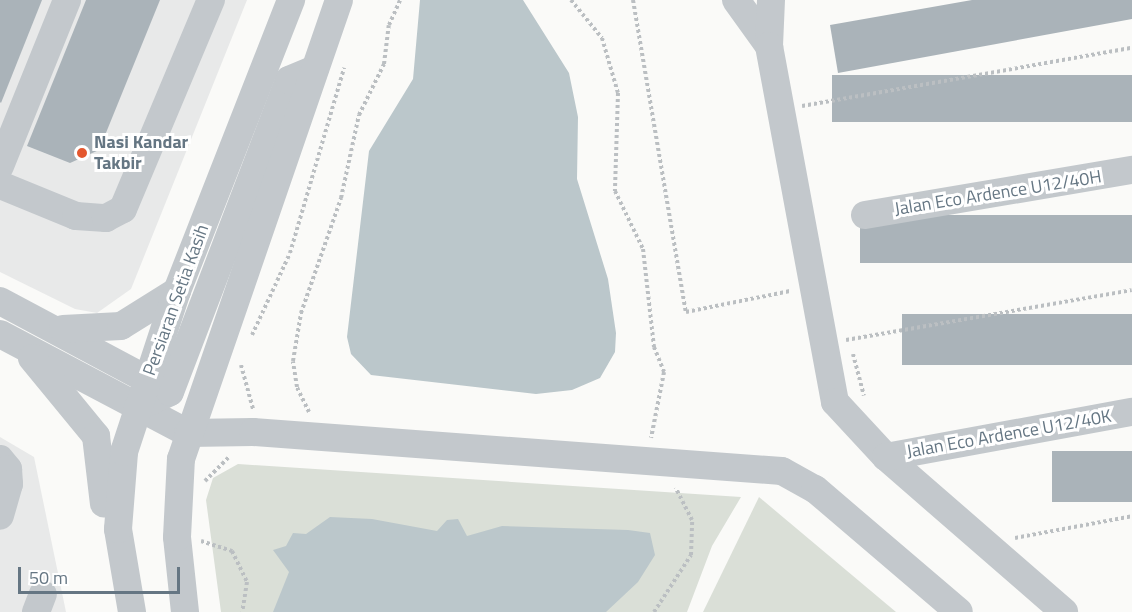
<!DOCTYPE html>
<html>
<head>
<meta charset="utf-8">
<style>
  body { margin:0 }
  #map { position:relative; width:1132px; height:612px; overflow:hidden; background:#fafaf8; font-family:"Titillium Web",sans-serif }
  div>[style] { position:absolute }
  .built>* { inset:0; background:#e8e9e9 }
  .green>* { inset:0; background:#dadfd7 }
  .water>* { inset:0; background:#bbc7cb }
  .building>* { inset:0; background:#aab3b9; transform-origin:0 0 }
  .path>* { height:4px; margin-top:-2px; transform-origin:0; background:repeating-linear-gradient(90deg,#bbbfc2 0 3px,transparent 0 6px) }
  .minor>* { height:28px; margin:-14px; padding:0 14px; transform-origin:14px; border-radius:14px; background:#c3c8cc }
  .dots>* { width:16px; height:16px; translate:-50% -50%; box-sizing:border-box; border:3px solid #fff; border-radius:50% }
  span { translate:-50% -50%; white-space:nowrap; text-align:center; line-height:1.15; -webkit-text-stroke:6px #fff; paint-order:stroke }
  .poi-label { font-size:18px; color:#657683; font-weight:700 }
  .left { translate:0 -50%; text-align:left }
  .street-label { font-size:18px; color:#657683 }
  .scale { position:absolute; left:18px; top:567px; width:162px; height:27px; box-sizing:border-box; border:3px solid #657683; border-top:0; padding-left:8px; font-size:18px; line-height:21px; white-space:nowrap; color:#657683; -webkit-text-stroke:4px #fff; paint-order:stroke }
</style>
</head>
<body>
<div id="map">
  <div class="built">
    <i style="clip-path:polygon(0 0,247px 0,131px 289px,97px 313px,75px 309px,0 272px)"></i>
    <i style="clip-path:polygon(0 437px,34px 457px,66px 612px,0 612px)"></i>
  </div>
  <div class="green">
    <i style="clip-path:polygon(238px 464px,741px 497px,712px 546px,687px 612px,221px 612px,206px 500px,213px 478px)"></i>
    <i style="clip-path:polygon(759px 497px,896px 612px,703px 612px)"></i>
  </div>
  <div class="water">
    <i style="clip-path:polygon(420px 0,523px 0,569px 73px,578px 117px,577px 179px,608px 279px,616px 333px,615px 352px,600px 378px,572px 390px,536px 394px,371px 375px,351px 354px,347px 337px,369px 151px,413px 79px)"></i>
    <i style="clip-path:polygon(330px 517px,372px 519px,437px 531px,447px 520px,458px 519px,467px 536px,502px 526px,628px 530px,650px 533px,655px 555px,638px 582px,606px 612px,273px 612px,289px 572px,273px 550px,286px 546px,293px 533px,306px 534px)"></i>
  </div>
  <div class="building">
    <i style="clip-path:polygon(0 0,42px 0,1px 103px,0 102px)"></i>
    <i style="clip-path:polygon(86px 0,160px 0,99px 150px,70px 163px,27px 146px)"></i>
    <i style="clip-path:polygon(972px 0,1132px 0,1132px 19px,838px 73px,830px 25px)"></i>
    <i style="left:1132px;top:75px;width:47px;height:300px;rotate:90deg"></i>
    <i style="left:1132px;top:215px;width:48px;height:272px;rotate:90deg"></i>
    <i style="left:1132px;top:314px;width:51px;height:230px;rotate:90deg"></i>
    <i style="left:1132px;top:451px;width:51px;height:80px;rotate:90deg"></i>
  </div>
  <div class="path">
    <i style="left:571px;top:0;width:49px;rotate:50.8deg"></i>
    <i style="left:602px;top:38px;width:57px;rotate:73.8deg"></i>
    <i style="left:618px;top:93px;width:98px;rotate:91.8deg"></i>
    <i style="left:615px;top:191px;width:64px;rotate:64.2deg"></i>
    <i style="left:643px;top:249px;width:99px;rotate:83.6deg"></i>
    <i style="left:654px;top:347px;width:27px;rotate:68deg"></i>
    <i style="left:664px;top:372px;width:67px;rotate:101.1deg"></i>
    <i style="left:633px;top:0;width:316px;rotate:80.4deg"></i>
    <i style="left:686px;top:312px;width:106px;rotate:-11.4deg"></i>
    <i style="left:802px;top:106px;width:335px;rotate:-10deg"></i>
    <i style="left:252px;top:335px;width:90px;rotate:-65.1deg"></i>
    <i style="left:290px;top:253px;width:193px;rotate:-73.7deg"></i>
    <i style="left:846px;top:340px;width:290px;rotate:-9.9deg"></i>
    <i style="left:853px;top:354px;width:43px;rotate:75.3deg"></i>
    <i style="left:241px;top:365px;width:46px;rotate:74.7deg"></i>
    <i style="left:309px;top:412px;width:28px;rotate:-116deg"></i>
    <i style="left:297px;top:387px;width:26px;rotate:-99deg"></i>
    <i style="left:293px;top:361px;width:49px;rotate:-80.5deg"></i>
    <i style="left:301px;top:313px;width:122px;rotate:-70.8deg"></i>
    <i style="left:341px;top:198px;width:85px;rotate:-77.8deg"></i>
    <i style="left:359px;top:115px;width:57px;rotate:-63.9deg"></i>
    <i style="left:384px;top:64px;width:39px;rotate:-83deg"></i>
    <i style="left:389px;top:25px;width:27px;rotate:-66deg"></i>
    <i style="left:205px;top:481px;width:34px;rotate:-45deg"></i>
    <i style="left:1015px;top:538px;width:119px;rotate:-10.6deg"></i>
    <i style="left:201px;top:541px;width:33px;rotate:18deg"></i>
    <i style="left:232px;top:551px;width:34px;rotate:64deg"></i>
    <i style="left:247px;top:582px;width:30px;rotate:99deg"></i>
    <i style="left:654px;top:612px;width:68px;rotate:-57deg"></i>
    <i style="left:691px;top:555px;width:35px;rotate:-88deg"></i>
    <i style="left:692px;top:520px;width:36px;rotate:-117deg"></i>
  </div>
  <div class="minor">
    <i style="left:736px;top:0;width:57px;rotate:54.3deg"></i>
    <i style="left:771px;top:0;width:46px;rotate:92.5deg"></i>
    <i style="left:769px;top:46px;width:362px;rotate:79.5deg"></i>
    <i style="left:835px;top:402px;width:75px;rotate:47.2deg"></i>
    <i style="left:886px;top:457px;width:236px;rotate:41deg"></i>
    <i style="left:0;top:166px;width:179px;rotate:-68deg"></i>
    <i style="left:0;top:185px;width:82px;rotate:22.2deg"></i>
    <i style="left:76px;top:216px;width:30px;rotate:4deg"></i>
    <i style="left:106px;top:218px;width:19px;rotate:-28deg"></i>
    <i style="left:123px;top:209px;width:227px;rotate:-67.2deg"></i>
    <i style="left:865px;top:215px;width:271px;rotate:-9.6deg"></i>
    <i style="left:0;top:301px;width:185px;rotate:28.1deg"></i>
    <i style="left:63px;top:329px;width:58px;rotate:-3deg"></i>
    <i style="left:121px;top:326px;width:66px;rotate:-32deg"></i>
    <i style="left:0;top:334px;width:212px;rotate:27.8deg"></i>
    <i style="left:188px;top:433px;width:65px;rotate:-0.9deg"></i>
    <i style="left:253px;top:432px;width:530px;rotate:4.22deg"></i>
    <i style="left:782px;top:471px;width:38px;rotate:29deg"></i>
    <i style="left:815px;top:489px;width:189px;rotate:40.5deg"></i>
    <i style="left:32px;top:358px;width:101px;rotate:50.6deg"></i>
    <i style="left:96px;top:436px;width:68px;rotate:83.3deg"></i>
    <i style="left:138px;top:407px;width:35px;rotate:-25deg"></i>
    <i style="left:170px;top:392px;width:334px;rotate:-69.1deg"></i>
    <i style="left:289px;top:80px;width:28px;rotate:-23deg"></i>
    <i style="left:886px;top:457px;width:250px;rotate:-10.4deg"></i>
    <i style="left:0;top:459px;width:13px;rotate:51deg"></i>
    <i style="left:8px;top:469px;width:15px;rotate:86deg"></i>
    <i style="left:9px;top:484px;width:33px;rotate:106deg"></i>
    <i style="left:36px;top:612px;width:19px;rotate:-69deg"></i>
    <i style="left:132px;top:612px;width:84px;rotate:-99.6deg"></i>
    <i style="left:118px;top:529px;width:77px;rotate:-85.5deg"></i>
    <i style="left:124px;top:452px;width:169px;rotate:-71.8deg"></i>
    <i style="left:177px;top:291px;width:313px;rotate:-68.6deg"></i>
    <i style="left:185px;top:612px;width:75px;rotate:-96.1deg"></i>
    <i style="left:177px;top:537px;width:78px;rotate:-87.1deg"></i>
    <i style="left:181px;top:459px;width:485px;rotate:-71deg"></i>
  </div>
  <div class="dots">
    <i style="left:82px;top:153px;background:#e4572e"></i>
  </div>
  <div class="poi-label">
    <span class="left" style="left:94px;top:153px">Nasi Kandar<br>Takbir</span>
  </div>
  <div class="street-label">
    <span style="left:998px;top:193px;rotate:-9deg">Jalan Eco Ardence U12/40H</span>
    <span style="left:176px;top:300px;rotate:-70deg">Persiaran Setia Kasih</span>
    <span style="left:1009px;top:434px;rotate:-10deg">Jalan Eco Ardence U12/40K</span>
  </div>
  <div class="scale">50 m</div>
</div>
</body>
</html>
